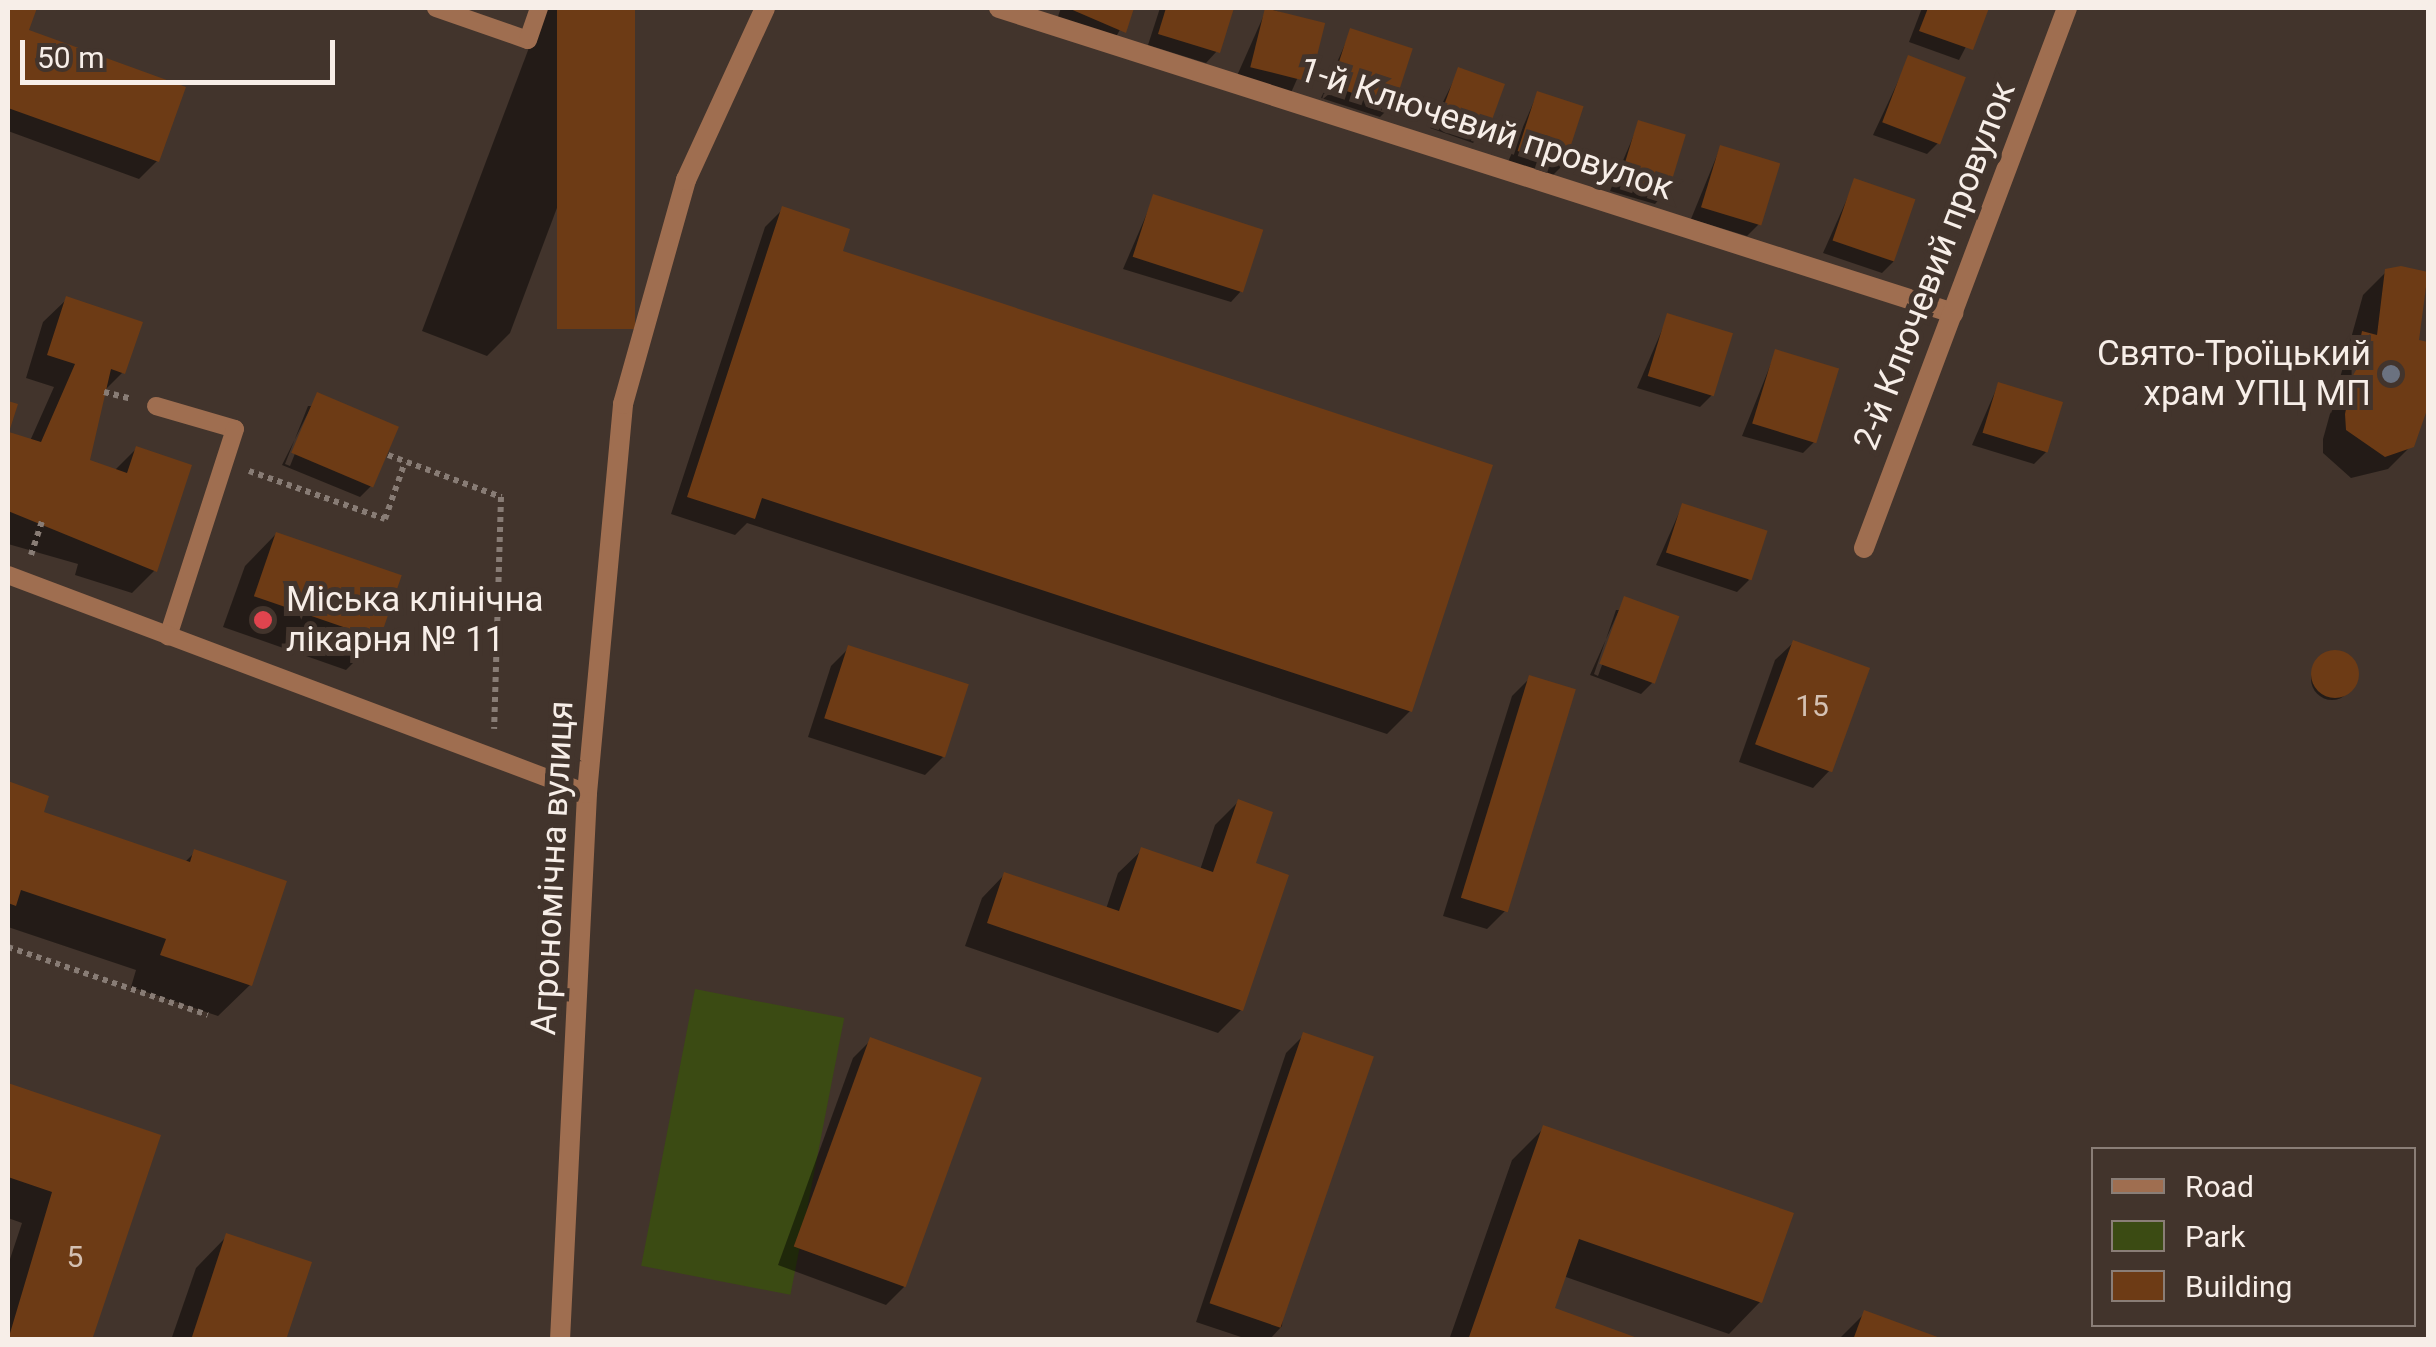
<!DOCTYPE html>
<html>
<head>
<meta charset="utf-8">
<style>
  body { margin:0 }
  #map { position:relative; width:2436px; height:1347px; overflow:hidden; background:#42342c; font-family:Roboto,sans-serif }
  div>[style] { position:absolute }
  .green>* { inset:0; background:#3b4b13; transform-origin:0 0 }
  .shadow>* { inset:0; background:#0007 }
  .round { border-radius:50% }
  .building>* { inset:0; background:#6d3b15; transform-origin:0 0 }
  .path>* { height:6px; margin-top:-3px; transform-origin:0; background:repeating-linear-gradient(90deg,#887c75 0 5px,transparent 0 10px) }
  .service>* { height:18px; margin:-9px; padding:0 9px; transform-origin:9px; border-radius:9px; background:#9f6e50 }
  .minor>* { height:20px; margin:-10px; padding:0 10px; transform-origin:10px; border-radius:10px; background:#9f6e50 }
  .tertiary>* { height:20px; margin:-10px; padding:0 10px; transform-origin:10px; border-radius:10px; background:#9f6e50 }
  .dots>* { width:28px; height:28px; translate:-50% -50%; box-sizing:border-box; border:5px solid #42342c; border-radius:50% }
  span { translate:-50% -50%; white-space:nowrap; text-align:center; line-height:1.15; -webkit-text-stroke:10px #42342c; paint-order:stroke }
  .number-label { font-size:30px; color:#d4c1b3 }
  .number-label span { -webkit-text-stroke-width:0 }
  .street-label { font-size:35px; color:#f7eee8 }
  .poi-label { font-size:35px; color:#f7eee8 }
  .right { translate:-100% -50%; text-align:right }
  .left { translate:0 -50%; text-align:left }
  .frame { position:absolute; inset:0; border:10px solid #f7eee8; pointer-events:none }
  .legend { position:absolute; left:2091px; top:1147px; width:325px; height:180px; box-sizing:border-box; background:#42342c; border:2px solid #8a7e77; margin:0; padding:12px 18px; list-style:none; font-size:30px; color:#f7eee8 }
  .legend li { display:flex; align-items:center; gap:20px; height:50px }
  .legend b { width:50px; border:2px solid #8a7e77 }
  .scale { position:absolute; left:20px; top:40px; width:315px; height:45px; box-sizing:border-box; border:5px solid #f7eee8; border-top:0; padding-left:12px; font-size:30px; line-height:35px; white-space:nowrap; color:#f7eee8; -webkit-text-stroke:8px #42342c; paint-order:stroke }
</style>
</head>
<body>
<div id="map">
  <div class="green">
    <i style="left:695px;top:989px;width:152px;height:282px;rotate:11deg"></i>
  </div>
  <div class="shadow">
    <i style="clip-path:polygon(8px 8px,34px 8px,22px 40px,157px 161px,139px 179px,8px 131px)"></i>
    <i style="clip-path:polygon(544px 8px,632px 8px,510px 333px,487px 356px,422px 331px)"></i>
    <i style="clip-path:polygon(1061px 8px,1132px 8px,1112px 44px,1055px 25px)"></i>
    <i style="clip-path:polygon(1160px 8px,1231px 8px,1217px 51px,1206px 63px,1148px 45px)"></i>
    <i style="clip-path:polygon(1267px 8px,1321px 25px,1290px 95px,1236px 78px)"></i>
    <i style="clip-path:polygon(1922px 8px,1986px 8px,1959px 60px,1909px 42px)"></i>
    <i style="clip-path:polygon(1351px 31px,1392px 105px,1380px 117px,1321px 98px)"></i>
    <i style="clip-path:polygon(1909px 58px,1939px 142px,1927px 154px,1873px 135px)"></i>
    <i style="clip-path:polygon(1459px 70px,1485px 131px,1473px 143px,1430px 128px)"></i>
    <i style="clip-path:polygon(1537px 94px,1564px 164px,1552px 176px,1508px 162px)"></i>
    <i style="clip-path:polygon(1639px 123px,1666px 192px,1655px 204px,1610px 191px)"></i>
    <i style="clip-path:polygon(1720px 148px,1759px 224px,1747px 236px,1691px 219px)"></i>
    <i style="clip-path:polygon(1855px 181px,1894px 261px,1882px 273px,1823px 253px)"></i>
    <i style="clip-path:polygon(1154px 197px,1242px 290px,1231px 302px,1123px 269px)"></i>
    <i style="clip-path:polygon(783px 209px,840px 253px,1410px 711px,1387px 734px,747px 523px,735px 535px,671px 514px,765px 227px)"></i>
    <i style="clip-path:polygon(2386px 272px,2428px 275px,2416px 342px,2428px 344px,2428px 395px,2412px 445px,2388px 469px,2351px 478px,2323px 453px,2323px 439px,2363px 295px)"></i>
    <i style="clip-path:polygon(67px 299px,123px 372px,103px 392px,87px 462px,114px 471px,136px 449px,155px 570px,132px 593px,75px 575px,78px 564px,8px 544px,8px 434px,30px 441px,54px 387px,26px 378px,43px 322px)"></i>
    <i style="clip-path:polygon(1668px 316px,1712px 395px,1700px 407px,1637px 388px)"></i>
    <i style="clip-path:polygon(1776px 351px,1814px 442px,1803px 453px,1742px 436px)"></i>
    <i style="clip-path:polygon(1998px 385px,2046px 452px,2034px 464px,1972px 445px)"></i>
    <i style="clip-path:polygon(evenodd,317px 395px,372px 485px,360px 497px,282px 465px,317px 395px,308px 406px,314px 406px,290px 466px,285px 464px,308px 406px)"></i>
    <i style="clip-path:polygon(1682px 506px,1749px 580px,1737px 592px,1656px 565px)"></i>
    <i style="clip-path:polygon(276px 534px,378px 638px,346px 670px,223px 627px,245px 566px)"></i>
    <i style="clip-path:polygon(evenodd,1624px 599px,1653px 682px,1641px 694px,1590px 675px,1624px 599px,1616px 610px,1622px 610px,1598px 676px,1594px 674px,1616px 610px)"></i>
    <i style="clip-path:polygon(1793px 643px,1830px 770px,1813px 788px,1739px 762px,1775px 660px)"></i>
    <i style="clip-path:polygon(849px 648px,943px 757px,925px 775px,808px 737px,831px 666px)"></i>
    <i class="round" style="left:2311px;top:658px;width:42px;height:42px"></i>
    <i style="clip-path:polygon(1530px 678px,1505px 911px,1487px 929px,1443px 916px,1512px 696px)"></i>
    <i style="clip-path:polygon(8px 784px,46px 797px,41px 814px,185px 862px,195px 852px,250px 985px,218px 1016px,131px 987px,136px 970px,8px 927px)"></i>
    <i style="clip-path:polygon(1238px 802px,1253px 865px,1241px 1010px,1218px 1033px,965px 946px,982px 898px,1005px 874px,1106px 909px,1118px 873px,1142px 850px,1200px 870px,1215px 825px)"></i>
    <i style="clip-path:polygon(1304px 1035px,1282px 1326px,1269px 1340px,1250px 1340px,1196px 1322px,1286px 1053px)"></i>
    <i style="clip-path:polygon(871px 1040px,904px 1287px,886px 1305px,778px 1265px,853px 1058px)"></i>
    <i style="clip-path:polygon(8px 1085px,158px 1136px,89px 1340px,8px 1340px,8px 1265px,22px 1223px,8px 1218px)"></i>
    <i style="clip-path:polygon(1544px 1128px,1760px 1302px,1729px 1334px,1563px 1276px,1552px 1310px,1637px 1340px,1449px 1340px,1512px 1160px)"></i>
    <i style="clip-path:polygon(227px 1236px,283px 1340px,171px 1340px,196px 1268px)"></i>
    <i style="clip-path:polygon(1865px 1313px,1937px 1340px,1838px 1340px)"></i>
  </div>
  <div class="building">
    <i style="clip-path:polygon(8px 8px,37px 8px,29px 30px,186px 87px,159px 162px,8px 108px)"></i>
    <i style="left:557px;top:8px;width:78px;height:321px"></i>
    <i style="clip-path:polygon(1068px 8px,1134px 8px,1126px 33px)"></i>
    <i style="clip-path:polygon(1166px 8px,1234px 8px,1220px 53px,1158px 34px)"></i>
    <i style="left:1265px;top:8px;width:62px;height:61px;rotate:14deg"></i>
    <i style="clip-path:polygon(1928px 8px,1989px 8px,1973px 50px,1919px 31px)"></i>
    <i style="left:1350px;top:28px;width:66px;height:61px;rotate:18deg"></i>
    <i style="left:1908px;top:55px;width:62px;height:72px;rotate:21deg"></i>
    <i style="left:1458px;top:67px;width:50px;height:52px;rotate:20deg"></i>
    <i style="left:1537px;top:91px;width:49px;height:63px;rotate:18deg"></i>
    <i style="left:1638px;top:120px;width:50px;height:62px;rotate:17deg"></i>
    <i style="left:1720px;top:145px;width:63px;height:65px;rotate:17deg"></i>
    <i style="left:1854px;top:178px;width:65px;height:66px;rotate:19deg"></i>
    <i style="left:1153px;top:194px;width:116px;height:66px;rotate:18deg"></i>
    <i style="clip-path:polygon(782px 206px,850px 229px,843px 251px,1493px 465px,1412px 712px,762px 498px,755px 519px,687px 497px)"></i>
    <i style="clip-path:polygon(2401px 266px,2428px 272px,2419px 340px,2428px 342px,2428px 407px,2414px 447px,2385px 457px,2346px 430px,2345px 414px,2362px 331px,2377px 335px,2385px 269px)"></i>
    <i style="clip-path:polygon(66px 296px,143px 322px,125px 374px,111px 369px,90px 460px,127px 473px,136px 446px,192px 465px,157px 572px,8px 511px,8px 401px,18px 404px,9px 432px,41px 442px,75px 364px,47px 355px)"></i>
    <i style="left:1667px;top:313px;width:69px;height:66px;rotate:17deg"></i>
    <i style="left:1775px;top:349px;width:67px;height:78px;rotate:17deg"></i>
    <i style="left:1998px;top:382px;width:68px;height:53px;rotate:17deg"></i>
    <i style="left:317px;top:392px;width:89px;height:66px;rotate:23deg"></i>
    <i style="left:1682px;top:503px;width:90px;height:52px;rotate:18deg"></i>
    <i style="left:276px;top:532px;width:133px;height:68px;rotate:19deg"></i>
    <i style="left:1624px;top:596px;width:59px;height:72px;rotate:20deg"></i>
    <i style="left:1793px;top:640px;width:82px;height:111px;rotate:20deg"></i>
    <i style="left:848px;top:645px;width:127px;height:77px;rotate:18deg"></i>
    <i class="round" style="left:2311px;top:650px;width:48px;height:48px"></i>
    <i style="left:1529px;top:675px;width:49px;height:233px;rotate:17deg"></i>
    <i style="clip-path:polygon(8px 781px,49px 796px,44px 812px,190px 862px,194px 849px,287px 881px,252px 986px,160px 955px,166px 939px,21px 890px,16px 906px,8px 903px)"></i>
    <i style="clip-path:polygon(1238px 799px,1273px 812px,1256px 863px,1289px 875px,1243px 1011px,987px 923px,1004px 872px,1119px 911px,1141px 847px,1213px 872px)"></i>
    <i style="left:1303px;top:1032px;width:75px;height:287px;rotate:19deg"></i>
    <i style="left:870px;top:1037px;width:119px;height:223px;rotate:20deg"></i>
    <i style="clip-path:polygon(8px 1083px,161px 1135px,92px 1340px,8px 1340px,52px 1192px,8px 1177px)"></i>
    <i style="clip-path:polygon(1543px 1125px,1794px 1213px,1762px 1303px,1579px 1239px,1555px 1308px,1643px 1340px,1468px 1340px)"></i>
    <i style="clip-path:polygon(226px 1233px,312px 1262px,286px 1340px,191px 1340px)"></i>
    <i style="clip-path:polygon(1864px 1310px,1943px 1339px,1943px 1340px,1853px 1340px)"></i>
  </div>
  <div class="path">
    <i style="left:104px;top:392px;width:29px;rotate:14deg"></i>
    <i style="left:388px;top:455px;width:121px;rotate:20.4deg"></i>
    <i style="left:501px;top:497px;width:232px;rotate:91.7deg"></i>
    <i style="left:249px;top:471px;width:144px;rotate:19.4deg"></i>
    <i style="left:385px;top:519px;width:60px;rotate:-70.7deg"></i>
    <i style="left:31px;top:555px;width:35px;rotate:-72deg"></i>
    <i style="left:8px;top:947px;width:211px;rotate:18.8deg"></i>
  </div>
  <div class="service">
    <i style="left:436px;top:8px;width:97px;rotate:19.2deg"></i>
    <i style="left:528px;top:40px;width:34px;rotate:-71deg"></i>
    <i style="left:156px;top:406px;width:82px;rotate:16.2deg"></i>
    <i style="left:235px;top:429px;width:218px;rotate:107.9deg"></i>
    <i style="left:8px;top:575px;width:619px;rotate:20.63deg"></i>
  </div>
  <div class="minor">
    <i style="left:999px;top:8px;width:1002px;rotate:17.73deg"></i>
    <i style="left:1864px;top:548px;width:577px;rotate:-69.4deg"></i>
  </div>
  <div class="tertiary">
    <i style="left:560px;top:1340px;width:548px;rotate:-87.17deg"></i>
    <i style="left:587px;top:793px;width:391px;rotate:-84.7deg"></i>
    <i style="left:623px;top:404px;width:233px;rotate:-74.3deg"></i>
    <i style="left:686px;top:180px;width:189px;rotate:-65.3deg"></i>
  </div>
  <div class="dots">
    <i style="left:2391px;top:374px;background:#6b7280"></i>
    <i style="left:263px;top:620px;background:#e0444e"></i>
  </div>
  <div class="number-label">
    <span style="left:1812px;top:706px">15</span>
    <span style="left:75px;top:1257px">5</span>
  </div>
  <div class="street-label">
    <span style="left:1486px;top:129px;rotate:18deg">1-й Ключевий провулок</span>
    <span style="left:1935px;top:266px;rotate:-69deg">2-й Ключевий провулок</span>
    <span style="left:553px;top:868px;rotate:-87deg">Агрономічна вулиця</span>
  </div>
  <div class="poi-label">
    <span class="right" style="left:2371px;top:374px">Свято-Троїцький<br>храм УПЦ МП</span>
    <span class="left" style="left:286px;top:620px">Міська клінічна<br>лікарня № 11</span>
  </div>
  <div class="frame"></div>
  <ul class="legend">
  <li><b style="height:12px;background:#9f6e50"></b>Road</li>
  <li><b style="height:28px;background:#3b4b13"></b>Park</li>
  <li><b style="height:28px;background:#6d3b15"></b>Building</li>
  </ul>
  <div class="scale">50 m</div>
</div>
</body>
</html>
